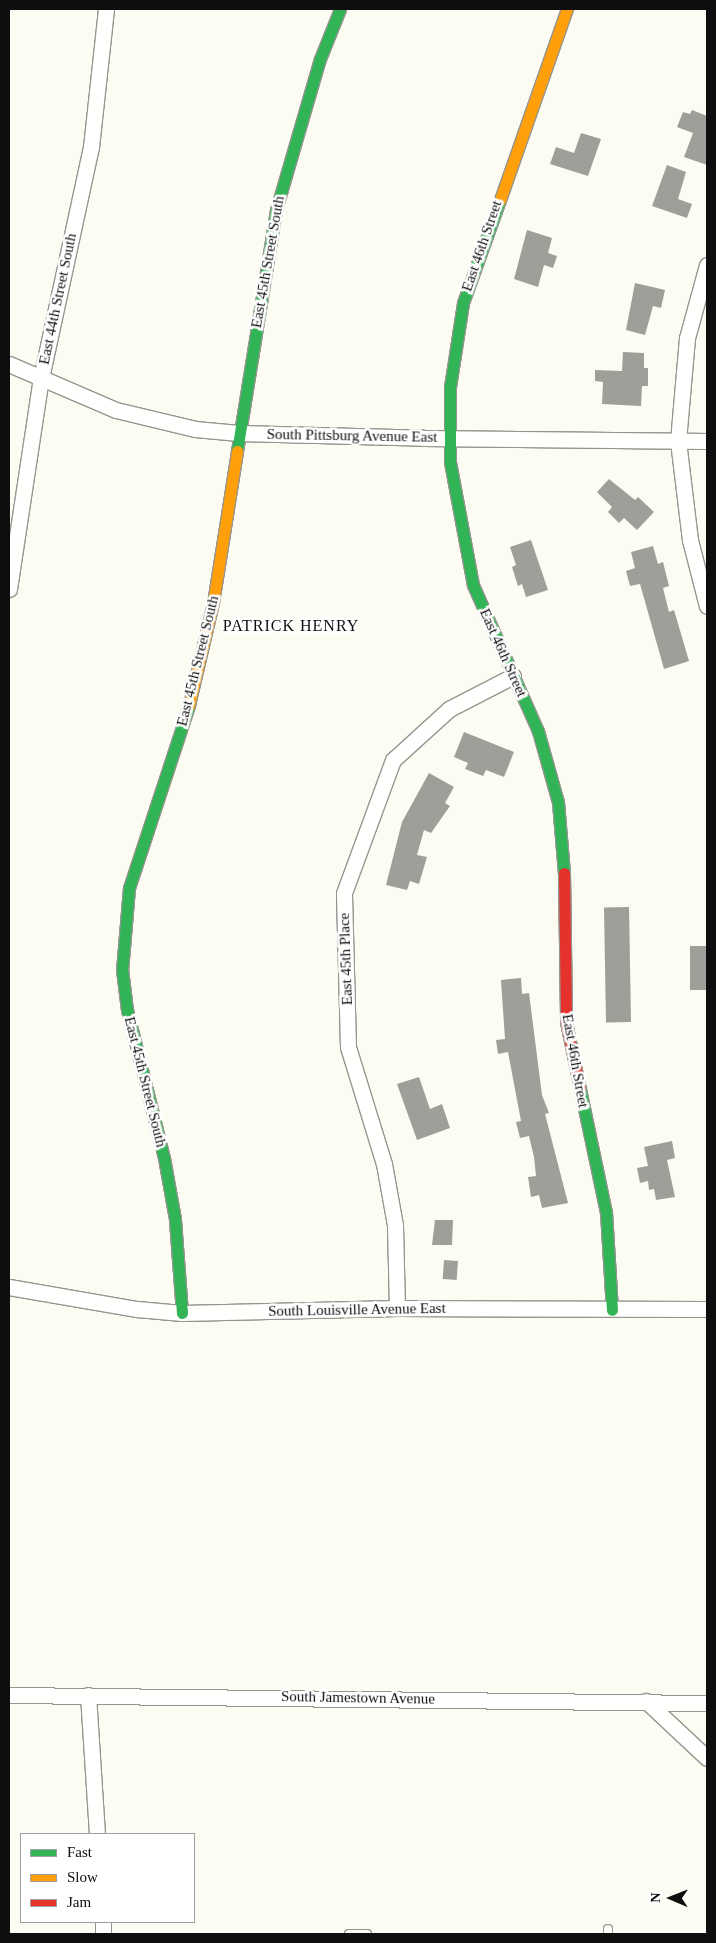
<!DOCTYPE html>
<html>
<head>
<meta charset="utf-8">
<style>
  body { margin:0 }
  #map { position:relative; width:716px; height:1943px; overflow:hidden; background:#fcfcf2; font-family:"Times New Roman",serif }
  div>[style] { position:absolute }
  .building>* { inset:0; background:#9f9e98; transform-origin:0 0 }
  .roads { filter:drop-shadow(1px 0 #959591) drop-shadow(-1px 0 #959591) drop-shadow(0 1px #959591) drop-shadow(0 -1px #959591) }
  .lane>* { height:8px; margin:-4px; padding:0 4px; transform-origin:4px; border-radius:4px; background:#fffffd }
  .street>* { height:15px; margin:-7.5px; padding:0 7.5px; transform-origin:7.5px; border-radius:7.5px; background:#fffffd }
  .fast>* { height:11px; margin:-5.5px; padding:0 5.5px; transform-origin:5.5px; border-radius:5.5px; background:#30b455 }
  .slow>* { height:11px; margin:-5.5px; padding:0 5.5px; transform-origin:5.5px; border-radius:5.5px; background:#ff9f0a }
  .jam>* { height:11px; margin:-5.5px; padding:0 5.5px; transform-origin:5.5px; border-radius:5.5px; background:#e5322d }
  span { translate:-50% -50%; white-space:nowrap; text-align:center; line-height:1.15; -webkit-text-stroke:5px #fff; paint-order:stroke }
  .street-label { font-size:15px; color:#0e0e0e }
  .neighbourhood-label { font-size:16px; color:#0e0e0e; letter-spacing:1px }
  .frame { position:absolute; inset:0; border:10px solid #0e0e0e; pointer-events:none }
  .legend { position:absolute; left:20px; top:1833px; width:175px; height:90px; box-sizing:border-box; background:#fff; border:1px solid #9f9f9f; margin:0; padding:6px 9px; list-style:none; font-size:15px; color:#0e0e0e }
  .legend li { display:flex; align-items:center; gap:10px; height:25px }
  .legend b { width:25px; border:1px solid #9f9f9f }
  .north { position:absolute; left:646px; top:1873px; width:50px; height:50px; -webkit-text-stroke:4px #fff; paint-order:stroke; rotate:271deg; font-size:14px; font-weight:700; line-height:20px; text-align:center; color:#0e0e0e }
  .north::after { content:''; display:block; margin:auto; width:18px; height:22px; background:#0e0e0e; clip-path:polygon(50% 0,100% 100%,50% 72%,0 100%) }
</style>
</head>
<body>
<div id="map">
  <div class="building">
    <i style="clip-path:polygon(692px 110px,707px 116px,707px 165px,684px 157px,693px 133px,677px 127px,683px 112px,690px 114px)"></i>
    <i style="clip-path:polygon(581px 133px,601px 139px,588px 176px,550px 164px,556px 147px,574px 153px)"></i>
    <i style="clip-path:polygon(667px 165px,686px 172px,678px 199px,692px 204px,687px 218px,652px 206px)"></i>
    <i style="clip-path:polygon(527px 230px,552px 238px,548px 253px,557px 256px,553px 268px,544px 265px,538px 287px,514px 279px)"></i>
    <i style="clip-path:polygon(635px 283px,665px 290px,661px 308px,653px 306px,645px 335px,626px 330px)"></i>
    <i style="clip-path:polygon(623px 352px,644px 353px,644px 368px,648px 368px,648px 386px,642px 386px,641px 406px,602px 404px,603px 382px,595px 381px,595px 370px,622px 371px)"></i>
    <i style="clip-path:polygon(609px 479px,635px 500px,638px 497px,654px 512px,637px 530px,624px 518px,619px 523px,608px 512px,612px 507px,597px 492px)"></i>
    <i style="clip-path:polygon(531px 540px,548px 590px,526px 597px,522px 584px,518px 586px,512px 567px,516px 565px,510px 547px)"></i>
    <i style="clip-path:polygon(653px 546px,658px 564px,663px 562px,669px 586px,663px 588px,669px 612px,674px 610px,689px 661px,664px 669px,640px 584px,630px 586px,626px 571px,635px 568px,631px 552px)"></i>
    <i style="clip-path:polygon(464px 732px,514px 752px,504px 777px,486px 770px,483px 776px,465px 769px,468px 763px,454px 757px)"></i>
    <i style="clip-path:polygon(429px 773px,454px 787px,445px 803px,450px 806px,431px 833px,424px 830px,417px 855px,427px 857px,419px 884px,410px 881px,407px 890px,386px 885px,402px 822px)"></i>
    <i style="left:629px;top:907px;width:115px;height:25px;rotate:89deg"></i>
    <i style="left:707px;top:946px;width:44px;height:17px;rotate:90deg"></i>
    <i style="clip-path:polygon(521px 978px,522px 994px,529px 993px,542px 1095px,549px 1113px,545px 1114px,568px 1203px,542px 1208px,539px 1195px,531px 1197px,528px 1177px,536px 1176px,534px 1157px,529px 1136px,520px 1138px,516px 1122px,521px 1121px,508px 1052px,498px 1054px,496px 1040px,505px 1039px,501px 980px)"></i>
    <i style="clip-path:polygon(419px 1077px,430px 1109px,442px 1104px,450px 1128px,417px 1140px,397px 1084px)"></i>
    <i style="clip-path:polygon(672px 1141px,675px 1158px,667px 1160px,675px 1197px,656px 1200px,654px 1189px,649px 1190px,648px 1181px,640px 1183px,637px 1168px,648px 1166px,644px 1147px)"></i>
    <i style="clip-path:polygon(435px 1220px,453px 1220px,452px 1245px,432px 1245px)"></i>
    <i style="left:444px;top:1260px;width:14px;height:19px;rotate:4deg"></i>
  </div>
  <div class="roads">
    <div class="lane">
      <i style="left:349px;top:1934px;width:18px"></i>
      <i style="left:608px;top:1934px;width:5px;rotate:-90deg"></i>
    </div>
    <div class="street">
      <i style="left:707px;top:265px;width:76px;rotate:105.3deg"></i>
      <i style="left:687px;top:338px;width:103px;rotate:95deg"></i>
      <i style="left:678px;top:441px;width:100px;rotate:83.1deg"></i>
      <i style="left:690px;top:540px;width:68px;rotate:75.6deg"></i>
      <i style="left:9px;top:364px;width:116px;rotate:23.3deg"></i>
      <i style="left:116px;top:410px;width:81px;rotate:13.5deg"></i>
      <i style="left:195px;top:429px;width:44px;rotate:5.2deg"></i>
      <i style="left:239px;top:433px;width:185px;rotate:1.5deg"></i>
      <i style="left:424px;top:438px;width:283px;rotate:0.6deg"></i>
      <i style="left:9px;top:589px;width:213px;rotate:-81.4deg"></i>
      <i style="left:41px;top:378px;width:236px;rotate:-77.8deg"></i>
      <i style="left:91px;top:147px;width:139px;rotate:-83.8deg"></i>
      <i style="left:9px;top:1287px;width:130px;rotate:9.8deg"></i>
      <i style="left:137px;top:1309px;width:45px;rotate:5.1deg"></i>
      <i style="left:182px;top:1313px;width:215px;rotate:-1.3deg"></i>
      <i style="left:397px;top:1308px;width:310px;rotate:0.2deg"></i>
      <i style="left:397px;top:1308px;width:83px;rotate:-91.4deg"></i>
      <i style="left:395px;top:1225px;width:62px;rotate:-100.2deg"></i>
      <i style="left:384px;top:1164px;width:122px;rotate:-107.1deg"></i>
      <i style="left:348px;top:1047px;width:154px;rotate:-91.5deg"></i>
      <i style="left:344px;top:893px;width:142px;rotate:-69.8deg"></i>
      <i style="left:393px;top:760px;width:76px;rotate:-42.3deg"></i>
      <i style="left:449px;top:709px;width:72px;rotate:-27.3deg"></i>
      <i style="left:9px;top:1695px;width:698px;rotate:0.66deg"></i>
      <i style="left:88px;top:1695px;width:139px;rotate:86.3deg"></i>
      <i style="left:646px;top:1701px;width:83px;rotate:43.1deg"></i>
      <i style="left:103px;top:1922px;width:12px;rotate:90deg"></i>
    </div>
    <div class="fast">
      <i style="left:500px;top:200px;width:109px;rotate:109.8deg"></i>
      <i style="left:463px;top:303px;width:85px;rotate:98.8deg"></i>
      <i style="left:450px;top:387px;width:75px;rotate:90deg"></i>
      <i style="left:450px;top:462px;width:125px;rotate:79.4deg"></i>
      <i style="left:473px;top:585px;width:160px;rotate:66deg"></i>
      <i style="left:538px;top:731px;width:74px;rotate:74.3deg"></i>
      <i style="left:558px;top:802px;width:71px;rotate:85.2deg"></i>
      <i style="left:237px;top:451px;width:244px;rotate:-80.8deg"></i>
      <i style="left:276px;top:210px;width:157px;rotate:-73.8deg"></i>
      <i style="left:320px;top:59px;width:54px;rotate:-68.2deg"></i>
      <i style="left:580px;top:1089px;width:126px;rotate:78.1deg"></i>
      <i style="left:606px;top:1212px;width:98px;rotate:86.5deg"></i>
      <i style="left:182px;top:1313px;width:94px;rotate:-94.3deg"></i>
      <i style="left:175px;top:1219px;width:62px;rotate:-100.2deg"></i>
      <i style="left:164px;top:1158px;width:153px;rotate:-104deg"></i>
      <i style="left:127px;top:1010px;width:39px;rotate:-97deg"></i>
      <i style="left:122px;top:971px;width:83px;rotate:-85.2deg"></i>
      <i style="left:129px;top:888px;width:193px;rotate:-71.8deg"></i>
    </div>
    <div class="slow">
      <i style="left:500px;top:200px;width:202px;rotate:-70.7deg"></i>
      <i style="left:189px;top:705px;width:105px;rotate:-76.8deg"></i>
      <i style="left:213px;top:603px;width:154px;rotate:-81deg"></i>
    </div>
    <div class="jam">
      <i style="left:564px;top:873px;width:149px;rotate:89.2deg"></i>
      <i style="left:566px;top:1022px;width:68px;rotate:78.2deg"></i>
    </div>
  </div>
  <div class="street-label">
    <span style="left:482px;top:246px;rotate:-71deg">East 46th Street</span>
    <span style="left:268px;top:262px;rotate:-80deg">East 45th Street South</span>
    <span style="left:58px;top:299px;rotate:-78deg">East 44th Street South</span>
    <span style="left:352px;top:436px;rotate:1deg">South Pittsburg Avenue East</span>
    <span style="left:503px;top:653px;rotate:66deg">East 46th Street</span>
    <span style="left:198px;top:661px;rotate:-76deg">East 45th Street South</span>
    <span style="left:346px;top:959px;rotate:-92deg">East 45th Place</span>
    <span style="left:575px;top:1061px;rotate:80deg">East 46th Street</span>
    <span style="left:145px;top:1082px;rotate:76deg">East 45th Street South</span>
    <span style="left:357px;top:1310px;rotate:-1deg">South Louisville Avenue East</span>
    <span style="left:358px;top:1698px;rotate:1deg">South Jamestown Avenue</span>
  </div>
  <div class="neighbourhood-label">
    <span style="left:291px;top:626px">PATRICK HENRY</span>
  </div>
  <div class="frame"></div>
  <ul class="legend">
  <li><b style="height:6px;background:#30b455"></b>Fast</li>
  <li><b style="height:6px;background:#ff9f0a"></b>Slow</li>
  <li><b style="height:6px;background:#e5322d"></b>Jam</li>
  </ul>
  <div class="north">N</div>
</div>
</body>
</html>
